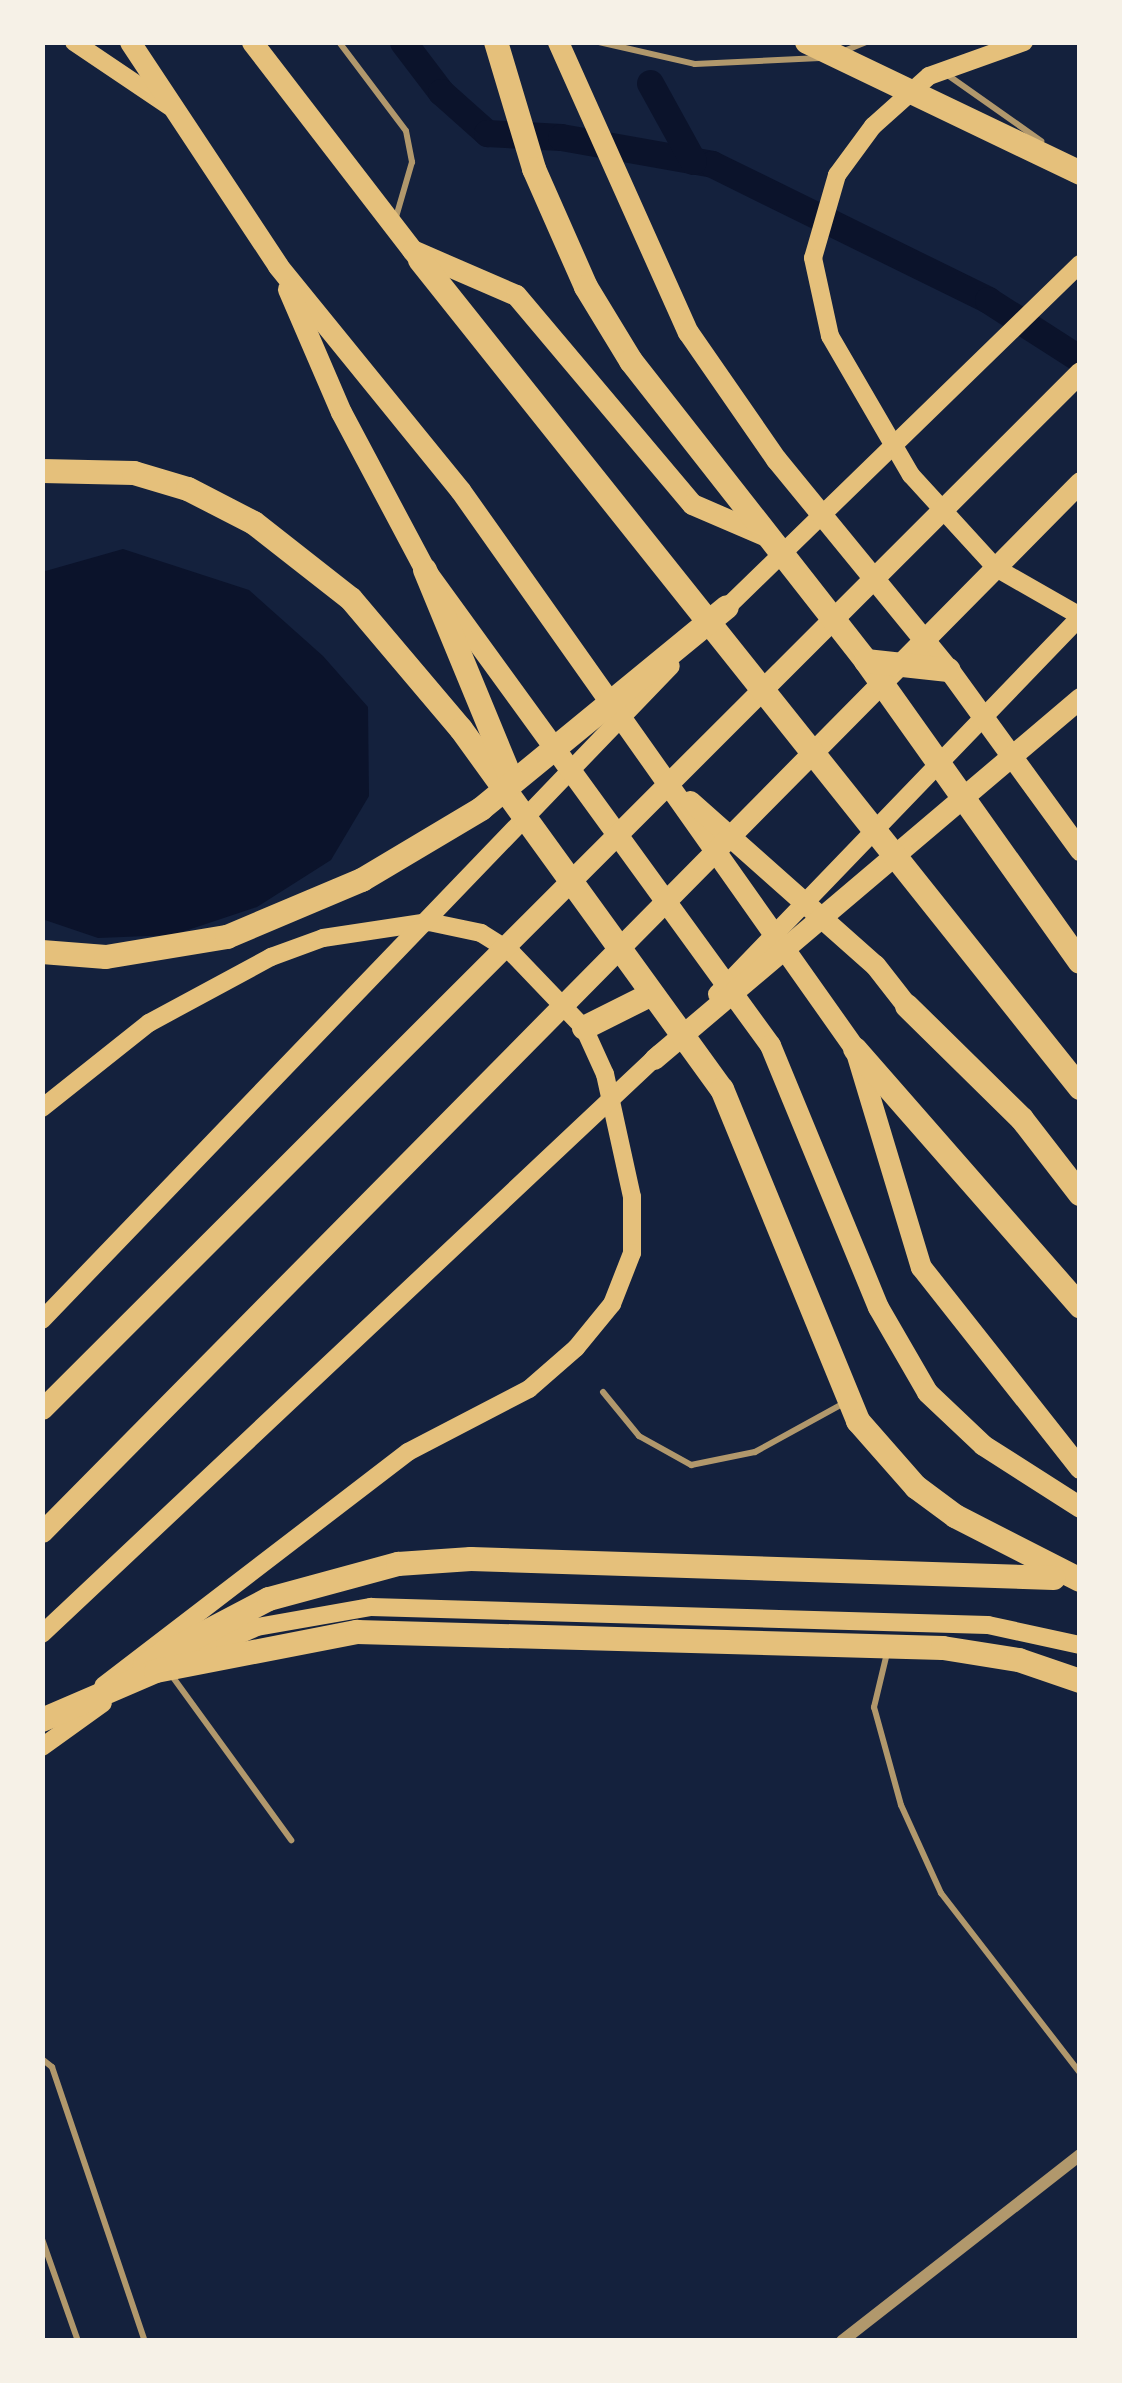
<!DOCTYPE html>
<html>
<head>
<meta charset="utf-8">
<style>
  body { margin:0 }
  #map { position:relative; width:1122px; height:2383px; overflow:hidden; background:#14213d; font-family:Signika,sans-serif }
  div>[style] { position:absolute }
  .water>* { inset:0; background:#0b132b }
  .canal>* { height:27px; margin:-13.5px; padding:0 13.5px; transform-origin:13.5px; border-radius:13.5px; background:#0b132b }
  .service>* { height:6px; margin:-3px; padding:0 3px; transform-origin:3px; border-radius:3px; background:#b1986c }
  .minor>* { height:12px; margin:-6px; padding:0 6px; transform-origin:6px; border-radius:6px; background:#b1986c }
  .secondary>* { height:18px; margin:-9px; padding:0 9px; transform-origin:9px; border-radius:9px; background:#e5c07b }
  .trunk>* { height:21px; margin:-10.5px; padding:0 10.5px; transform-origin:10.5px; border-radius:10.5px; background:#e5c07b }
  .motorway>* { height:24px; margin:-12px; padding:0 12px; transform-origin:12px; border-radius:12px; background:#e5c07b }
  span { translate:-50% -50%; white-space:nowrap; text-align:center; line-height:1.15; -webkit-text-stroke:10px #f6f1e7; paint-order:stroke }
  .frame { position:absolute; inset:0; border:45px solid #f6f1e7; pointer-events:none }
</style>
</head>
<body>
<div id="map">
  <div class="water">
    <i style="clip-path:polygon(123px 549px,249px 590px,323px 656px,368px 707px,369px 796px,331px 860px,257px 907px,173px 935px,98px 938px,42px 919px,42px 572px)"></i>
  </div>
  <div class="canal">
    <i style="left:403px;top:42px;width:63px;rotate:52.8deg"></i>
    <i style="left:441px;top:92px;width:62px;rotate:41.7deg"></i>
    <i style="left:487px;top:133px;width:74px;rotate:3.1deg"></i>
    <i style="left:561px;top:137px;width:153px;rotate:10.1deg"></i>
    <i style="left:712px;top:164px;width:308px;rotate:26.2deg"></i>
    <i style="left:988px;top:300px;width:109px;rotate:32.7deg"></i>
    <i style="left:650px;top:83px;width:89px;rotate:61.1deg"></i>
  </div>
  <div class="service">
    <i style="left:339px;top:42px;width:111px;rotate:53deg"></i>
    <i style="left:406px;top:131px;width:32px;rotate:79deg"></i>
    <i style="left:412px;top:162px;width:57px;rotate:106.2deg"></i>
    <i style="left:599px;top:42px;width:98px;rotate:12.9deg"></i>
    <i style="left:695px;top:64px;width:125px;rotate:-2.7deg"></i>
    <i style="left:844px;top:51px;width:24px;rotate:-22deg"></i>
    <i style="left:949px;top:76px;width:113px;rotate:35.2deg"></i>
    <i style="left:603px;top:1392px;width:57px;rotate:50.7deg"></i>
    <i style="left:639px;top:1436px;width:60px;rotate:29.1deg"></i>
    <i style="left:691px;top:1465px;width:65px;rotate:-11.5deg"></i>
    <i style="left:755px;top:1452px;width:102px;rotate:-28.8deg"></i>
    <i style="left:887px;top:1653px;width:56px;rotate:103.5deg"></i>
    <i style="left:874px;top:1707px;width:102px;rotate:74.6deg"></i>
    <i style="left:901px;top:1805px;width:97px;rotate:65.6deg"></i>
    <i style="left:941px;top:1893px;width:227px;rotate:52.3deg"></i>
    <i style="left:172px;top:1676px;width:203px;rotate:54deg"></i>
    <i style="left:42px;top:2059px;width:13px;rotate:39deg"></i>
    <i style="left:52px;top:2067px;width:289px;rotate:71.3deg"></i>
    <i style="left:42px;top:2239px;width:108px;rotate:70.6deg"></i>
  </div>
  <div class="minor">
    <i style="left:842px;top:2341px;width:302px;rotate:-38deg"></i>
  </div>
  <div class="secondary">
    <i style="left:74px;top:42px;width:115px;rotate:34deg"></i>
    <i style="left:1024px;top:42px;width:101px;rotate:160.3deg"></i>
    <i style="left:929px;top:76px;width:75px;rotate:138.2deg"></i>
    <i style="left:873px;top:126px;width:61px;rotate:126.3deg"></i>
    <i style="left:837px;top:175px;width:86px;rotate:106.1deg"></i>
    <i style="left:813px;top:258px;width:80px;rotate:77.7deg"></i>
    <i style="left:830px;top:336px;width:161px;rotate:59.8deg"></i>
    <i style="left:911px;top:475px;width:126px;rotate:47.6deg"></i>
    <i style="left:996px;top:568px;width:97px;rotate:29.7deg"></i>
    <i style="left:719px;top:615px;width:504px;rotate:-44.2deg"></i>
    <i style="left:717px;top:994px;width:523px;rotate:-46.08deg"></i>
    <i style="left:42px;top:1108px;width:137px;rotate:-38.5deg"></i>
    <i style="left:149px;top:1023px;width:139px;rotate:-28.4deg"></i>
    <i style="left:271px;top:957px;width:55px;rotate:-20.1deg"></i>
    <i style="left:323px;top:938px;width:107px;rotate:-8.6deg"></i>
    <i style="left:429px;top:922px;width:53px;rotate:11.9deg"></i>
    <i style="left:481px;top:933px;width:36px;rotate:32deg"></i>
    <i style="left:511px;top:952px;width:105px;rotate:46.2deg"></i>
    <i style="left:584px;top:1028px;width:51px;rotate:65.5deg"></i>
    <i style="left:605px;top:1074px;width:126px;rotate:77.6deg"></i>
    <i style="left:632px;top:1197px;width:56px;rotate:90deg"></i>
    <i style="left:632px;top:1253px;width:55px;rotate:111.4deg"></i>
    <i style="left:612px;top:1304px;width:57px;rotate:129.3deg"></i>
    <i style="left:576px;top:1348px;width:62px;rotate:138.9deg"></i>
    <i style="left:529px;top:1389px;width:136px;rotate:152.5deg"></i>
    <i style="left:408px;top:1452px;width:384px;rotate:142.5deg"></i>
    <i style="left:42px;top:1320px;width:907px;rotate:-46.12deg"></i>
    <i style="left:42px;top:1634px;width:848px;rotate:-43.23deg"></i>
    <i style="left:185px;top:1659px;width:79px;rotate:-24deg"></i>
    <i style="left:257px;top:1627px;width:116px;rotate:-10deg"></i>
    <i style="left:371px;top:1607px;width:617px;rotate:1.67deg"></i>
    <i style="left:988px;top:1625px;width:94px;rotate:12.3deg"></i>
    <i style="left:42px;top:1747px;width:75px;rotate:-35.8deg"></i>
  </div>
  <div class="trunk">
    <i style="left:130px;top:42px;width:268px;rotate:56.5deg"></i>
    <i style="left:278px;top:266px;width:289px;rotate:50.9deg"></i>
    <i style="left:460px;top:490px;width:684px;rotate:54.75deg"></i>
    <i style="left:855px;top:1049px;width:228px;rotate:73.2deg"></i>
    <i style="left:921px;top:1267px;width:256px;rotate:51.7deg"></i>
    <i style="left:252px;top:42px;width:275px;rotate:52.4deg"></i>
    <i style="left:558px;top:42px;width:318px;rotate:65.9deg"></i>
    <i style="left:688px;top:332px;width:155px;rotate:55.3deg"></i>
    <i style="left:776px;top:459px;width:273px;rotate:50.7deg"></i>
    <i style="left:949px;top:670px;width:223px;rotate:54deg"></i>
    <i style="left:412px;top:250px;width:113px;rotate:23.4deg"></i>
    <i style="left:516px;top:295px;width:273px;rotate:49.9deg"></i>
    <i style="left:692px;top:504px;width:78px;rotate:23.3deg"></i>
    <i style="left:288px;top:289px;width:134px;rotate:66.7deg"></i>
    <i style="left:341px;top:412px;width:179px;rotate:62deg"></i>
    <i style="left:425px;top:570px;width:587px;rotate:54.01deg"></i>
    <i style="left:770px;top:1045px;width:283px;rotate:67.6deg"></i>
    <i style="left:878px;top:1307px;width:98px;rotate:60deg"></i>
    <i style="left:927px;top:1392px;width:77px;rotate:43.4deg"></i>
    <i style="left:983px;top:1445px;width:115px;rotate:32.6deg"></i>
    <i style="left:690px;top:801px;width:247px;rotate:41.6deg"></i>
    <i style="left:875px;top:965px;width:52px;rotate:52deg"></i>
    <i style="left:654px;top:1059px;width:558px;rotate:-40.28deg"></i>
    <i style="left:42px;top:1409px;width:1467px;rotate:-44.97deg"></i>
    <i style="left:42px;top:1532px;width:1476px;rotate:-45.33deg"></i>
  </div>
  <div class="motorway">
    <i style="left:496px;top:42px;width:133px;rotate:73.3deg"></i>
    <i style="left:534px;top:169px;width:129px;rotate:66.2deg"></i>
    <i style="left:586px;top:287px;width:87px;rotate:58.7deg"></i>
    <i style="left:631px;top:361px;width:381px;rotate:51.9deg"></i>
    <i style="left:866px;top:661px;width:369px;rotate:54.6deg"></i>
    <i style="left:807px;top:42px;width:303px;rotate:25.6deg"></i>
    <i style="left:420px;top:260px;width:1059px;rotate:51.44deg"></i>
    <i style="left:42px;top:471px;width:92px;rotate:1.2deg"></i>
    <i style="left:134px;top:473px;width:56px;rotate:16.5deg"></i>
    <i style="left:188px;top:489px;width:74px;rotate:27.3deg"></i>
    <i style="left:254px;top:523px;width:123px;rotate:38.1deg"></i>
    <i style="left:351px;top:599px;width:170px;rotate:49.8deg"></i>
    <i style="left:461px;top:729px;width:445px;rotate:54.1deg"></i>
    <i style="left:722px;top:1089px;width:359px;rotate:67.7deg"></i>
    <i style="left:858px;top:1421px;width:88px;rotate:48.7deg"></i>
    <i style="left:916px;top:1487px;width:49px;rotate:36.6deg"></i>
    <i style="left:955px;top:1516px;width:140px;rotate:27.1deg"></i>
    <i style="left:425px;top:570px;width:230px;rotate:67.6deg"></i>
    <i style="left:866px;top:661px;width:83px;rotate:6.2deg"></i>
    <i style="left:42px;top:952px;width:64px;rotate:4.5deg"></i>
    <i style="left:106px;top:957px;width:123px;rotate:-9.4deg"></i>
    <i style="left:227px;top:937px;width:147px;rotate:-22.9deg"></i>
    <i style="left:362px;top:880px;width:139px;rotate:-30.8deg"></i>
    <i style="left:481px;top:809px;width:318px;rotate:-39.4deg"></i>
    <i style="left:907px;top:1006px;width:161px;rotate:44.5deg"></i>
    <i style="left:1022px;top:1119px;width:95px;rotate:52.3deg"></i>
    <i style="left:584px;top:1028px;width:76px;rotate:-26.6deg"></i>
    <i style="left:855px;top:1049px;width:342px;rotate:48.8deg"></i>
    <i style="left:145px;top:1664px;width:140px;rotate:-27.7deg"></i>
    <i style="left:269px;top:1599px;width:134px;rotate:-15.2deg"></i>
    <i style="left:398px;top:1564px;width:73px;rotate:-3.9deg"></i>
    <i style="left:471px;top:1559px;width:583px;rotate:1.87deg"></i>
    <i style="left:42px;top:1720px;width:124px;rotate:-23.3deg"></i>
    <i style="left:156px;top:1671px;width:205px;rotate:-11deg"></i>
    <i style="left:357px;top:1632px;width:586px;rotate:1.56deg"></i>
    <i style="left:943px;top:1648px;width:77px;rotate:9deg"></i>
    <i style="left:1019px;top:1660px;width:65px;rotate:19deg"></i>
  </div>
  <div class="frame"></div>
</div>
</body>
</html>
